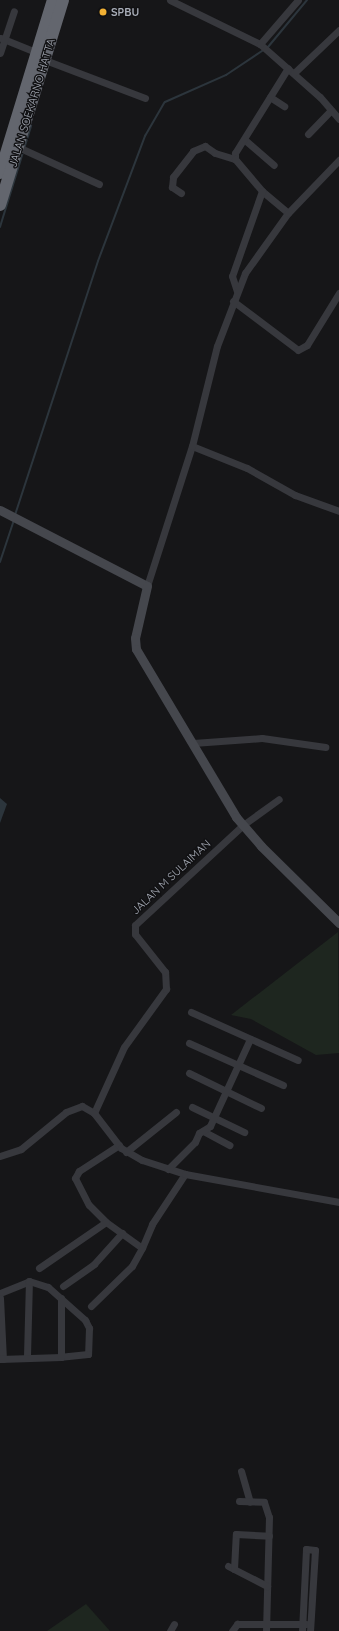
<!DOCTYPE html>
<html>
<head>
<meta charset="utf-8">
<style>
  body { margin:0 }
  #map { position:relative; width:339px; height:1631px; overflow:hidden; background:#161618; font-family:Quicksand,sans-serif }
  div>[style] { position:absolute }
  .green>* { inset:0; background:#1e261f }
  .water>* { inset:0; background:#2c353c }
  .stream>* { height:2px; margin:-1px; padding:0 1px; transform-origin:1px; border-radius:1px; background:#2c353c }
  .street>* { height:7px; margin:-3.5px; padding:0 3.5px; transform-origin:3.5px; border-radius:3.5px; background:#37383d }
  .secondary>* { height:9px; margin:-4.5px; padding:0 4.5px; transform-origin:4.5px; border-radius:4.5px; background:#45474d }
  .highway>* { height:12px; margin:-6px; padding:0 6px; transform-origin:6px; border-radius:6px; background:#63666e }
  .dots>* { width:11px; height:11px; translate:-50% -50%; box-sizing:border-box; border:2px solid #111113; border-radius:50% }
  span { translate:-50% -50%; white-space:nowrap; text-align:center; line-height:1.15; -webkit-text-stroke:3px #111113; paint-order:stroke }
  .poi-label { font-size:11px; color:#a8adb8; font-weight:700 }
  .left { translate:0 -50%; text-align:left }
  .street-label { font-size:11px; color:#a8adb8 }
</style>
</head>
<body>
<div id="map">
  <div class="green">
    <i style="clip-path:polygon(338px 932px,339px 1053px,316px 1055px,251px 1019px,231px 1015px)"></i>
    <i style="clip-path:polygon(86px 1604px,110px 1631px,47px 1631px)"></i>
  </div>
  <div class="water">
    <i style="clip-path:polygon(0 798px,7px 804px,0 823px)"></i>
  </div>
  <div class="stream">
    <i style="left:0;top:227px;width:106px;rotate:-72.9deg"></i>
    <i style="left:15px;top:515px;width:267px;rotate:-71.9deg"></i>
    <i style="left:98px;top:261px;width:134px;rotate:-69.4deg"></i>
    <i style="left:145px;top:136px;width:39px;rotate:-60deg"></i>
    <i style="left:165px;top:102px;width:67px;rotate:-23.9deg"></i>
    <i style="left:226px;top:75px;width:50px;rotate:-33.7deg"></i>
    <i style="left:268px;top:47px;width:61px;rotate:-50.3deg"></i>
    <i style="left:0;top:562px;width:44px;rotate:-71.6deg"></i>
  </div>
  <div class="street">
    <i style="left:170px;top:0;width:100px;rotate:26.1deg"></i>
    <i style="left:260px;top:44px;width:80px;rotate:41.5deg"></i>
    <i style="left:320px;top:97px;width:29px;rotate:49deg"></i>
    <i style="left:1px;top:38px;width:38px;rotate:22deg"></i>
    <i style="left:260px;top:44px;width:58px;rotate:-49.2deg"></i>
    <i style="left:0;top:53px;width:44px;rotate:-71.6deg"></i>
    <i style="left:45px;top:60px;width:107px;rotate:20.8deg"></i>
    <i style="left:294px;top:73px;width:62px;rotate:-43.7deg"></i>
    <i style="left:270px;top:97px;width:17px;rotate:33deg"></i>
    <i style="left:308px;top:134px;width:33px;rotate:-46deg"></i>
    <i style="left:245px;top:140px;width:38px;rotate:41deg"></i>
    <i style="left:18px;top:147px;width:89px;rotate:24.6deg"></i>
    <i style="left:235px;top:159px;width:6px;rotate:-90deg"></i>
    <i style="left:235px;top:153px;width:100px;rotate:-58.1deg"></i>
    <i style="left:262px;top:191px;width:34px;rotate:40deg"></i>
    <i style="left:181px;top:193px;width:11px;rotate:-146deg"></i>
    <i style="left:172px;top:187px;width:10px;rotate:-84deg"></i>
    <i style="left:173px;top:177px;width:33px;rotate:-52deg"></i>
    <i style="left:193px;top:151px;width:13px;rotate:-23deg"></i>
    <i style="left:205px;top:146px;width:12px;rotate:35deg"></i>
    <i style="left:215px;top:153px;width:21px;rotate:17deg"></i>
    <i style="left:235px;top:159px;width:42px;rotate:49.8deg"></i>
    <i style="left:262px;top:191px;width:90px;rotate:109.4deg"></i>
    <i style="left:232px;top:276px;width:16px;rotate:72deg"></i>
    <i style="left:233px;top:301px;width:81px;rotate:37deg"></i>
    <i style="left:298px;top:350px;width:10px;rotate:-29deg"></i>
    <i style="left:307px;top:345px;width:61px;rotate:-58.4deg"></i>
    <i style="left:192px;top:446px;width:59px;rotate:21.8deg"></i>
    <i style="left:247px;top:468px;width:55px;rotate:29.4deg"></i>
    <i style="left:295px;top:495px;width:47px;rotate:20deg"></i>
    <i style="left:147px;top:586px;width:147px;rotate:-72.2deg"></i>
    <i style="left:192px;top:446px;width:103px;rotate:-76deg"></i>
    <i style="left:217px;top:346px;width:78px;rotate:-69deg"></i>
    <i style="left:245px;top:273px;width:74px;rotate:-54.4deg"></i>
    <i style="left:288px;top:213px;width:74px;rotate:-46.1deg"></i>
    <i style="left:193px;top:743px;width:69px;rotate:-4.1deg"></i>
    <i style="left:262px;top:738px;width:64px;rotate:8.1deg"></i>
    <i style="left:191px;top:1012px;width:117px;rotate:24.2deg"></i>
    <i style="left:189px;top:1043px;width:103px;rotate:24.1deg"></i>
    <i style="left:189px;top:1073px;width:80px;rotate:25.9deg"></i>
    <i style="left:192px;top:1107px;width:58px;rotate:25.7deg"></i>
    <i style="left:94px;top:1113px;width:72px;rotate:-65.6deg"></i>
    <i style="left:124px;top:1047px;width:72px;rotate:-54.1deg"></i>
    <i style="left:166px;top:989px;width:17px;rotate:-93deg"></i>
    <i style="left:165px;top:972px;width:48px;rotate:-128.3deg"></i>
    <i style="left:135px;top:934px;width:9px;rotate:-90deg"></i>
    <i style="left:135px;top:925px;width:147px;rotate:-42.8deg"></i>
    <i style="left:243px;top:825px;width:44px;rotate:-35.8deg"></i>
    <i style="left:203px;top:1131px;width:30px;rotate:28deg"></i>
    <i style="left:119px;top:1145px;width:48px;rotate:147deg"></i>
    <i style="left:79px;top:1171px;width:8px;rotate:120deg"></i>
    <i style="left:75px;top:1178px;width:30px;rotate:63deg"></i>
    <i style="left:89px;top:1205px;width:24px;rotate:45deg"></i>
    <i style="left:106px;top:1222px;width:44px;rotate:35.8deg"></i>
    <i style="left:142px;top:1248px;width:26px;rotate:-67deg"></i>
    <i style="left:152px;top:1224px;width:60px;rotate:-56.6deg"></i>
    <i style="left:126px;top:1152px;width:64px;rotate:-38.7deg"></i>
    <i style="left:0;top:1156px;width:22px;rotate:-18deg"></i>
    <i style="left:21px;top:1149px;width:58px;rotate:-39.4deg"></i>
    <i style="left:66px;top:1112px;width:17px;rotate:-21deg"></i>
    <i style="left:82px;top:1106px;width:14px;rotate:30deg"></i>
    <i style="left:94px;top:1113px;width:44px;rotate:52.4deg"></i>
    <i style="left:121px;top:1148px;width:24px;rotate:30deg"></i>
    <i style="left:142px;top:1160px;width:45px;rotate:18deg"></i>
    <i style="left:185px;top:1174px;width:157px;rotate:10.3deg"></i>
    <i style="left:168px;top:1169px;width:38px;rotate:-45deg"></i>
    <i style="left:195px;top:1142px;width:10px;rotate:-66deg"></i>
    <i style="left:199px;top:1133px;width:13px;rotate:-32deg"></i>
    <i style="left:210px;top:1126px;width:96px;rotate:-65.3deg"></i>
    <i style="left:39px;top:1268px;width:81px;rotate:-34.5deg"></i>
    <i style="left:63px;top:1286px;width:38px;rotate:-35deg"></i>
    <i style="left:94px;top:1264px;width:42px;rotate:-47.9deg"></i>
    <i style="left:0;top:1293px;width:31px;rotate:-22deg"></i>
    <i style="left:0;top:1298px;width:61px;rotate:87.2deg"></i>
    <i style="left:91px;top:1306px;width:57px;rotate:-44.3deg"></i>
    <i style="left:132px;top:1266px;width:21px;rotate:-61deg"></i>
    <i style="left:27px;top:1356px;width:75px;rotate:-88.5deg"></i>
    <i style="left:29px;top:1281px;width:20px;rotate:18deg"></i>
    <i style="left:48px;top:1287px;width:50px;rotate:41.7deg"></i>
    <i style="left:85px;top:1320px;width:9px;rotate:63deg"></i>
    <i style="left:89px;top:1328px;width:26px;rotate:92deg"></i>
    <i style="left:88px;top:1354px;width:27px;rotate:174deg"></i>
    <i style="left:0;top:1359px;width:61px;rotate:-1.9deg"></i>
    <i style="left:61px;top:1357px;width:59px;rotate:-90deg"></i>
    <i style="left:241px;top:1471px;width:32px;rotate:74deg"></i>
    <i style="left:239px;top:1501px;width:25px;rotate:2deg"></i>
    <i style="left:264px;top:1502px;width:16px;rotate:72deg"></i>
    <i style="left:269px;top:1517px;width:114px;rotate:91.5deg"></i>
    <i style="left:228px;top:1566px;width:44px;rotate:27.1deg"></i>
    <i style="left:234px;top:1569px;width:35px;rotate:-87deg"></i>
    <i style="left:236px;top:1534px;width:33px;rotate:3deg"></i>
    <i style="left:170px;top:1631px;width:8px;rotate:-60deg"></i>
    <i style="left:232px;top:1631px;width:9px;rotate:-54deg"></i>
    <i style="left:237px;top:1624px;width:69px"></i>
    <i style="left:302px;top:1631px;width:82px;rotate:-87.2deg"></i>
    <i style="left:306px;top:1549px;width:9px;rotate:6deg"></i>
    <i style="left:315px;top:1550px;width:81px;rotate:93.5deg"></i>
  </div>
  <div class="secondary">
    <i style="left:0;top:510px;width:165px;rotate:27.3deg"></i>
    <i style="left:147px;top:586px;width:53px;rotate:103deg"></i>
    <i style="left:135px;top:638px;width:11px;rotate:85deg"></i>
    <i style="left:136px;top:649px;width:196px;rotate:59.2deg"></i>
    <i style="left:236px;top:817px;width:38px;rotate:49deg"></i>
    <i style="left:261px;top:846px;width:110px;rotate:44.6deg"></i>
  </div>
  <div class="highway">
    <i style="left:0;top:173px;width:181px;rotate:-73deg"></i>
    <i style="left:0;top:205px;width:214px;rotate:-72.9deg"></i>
  </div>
  <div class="dots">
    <i style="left:103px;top:12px;background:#f2b134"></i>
  </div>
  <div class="poi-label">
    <span class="left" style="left:111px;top:12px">SPBU</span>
  </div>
  <div class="street-label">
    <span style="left:32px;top:103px;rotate:-73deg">JALAN SOEKARNO HATTA</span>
    <span style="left:171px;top:877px;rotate:-43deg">JALAN M SULAIMAN</span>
  </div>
</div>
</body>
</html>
